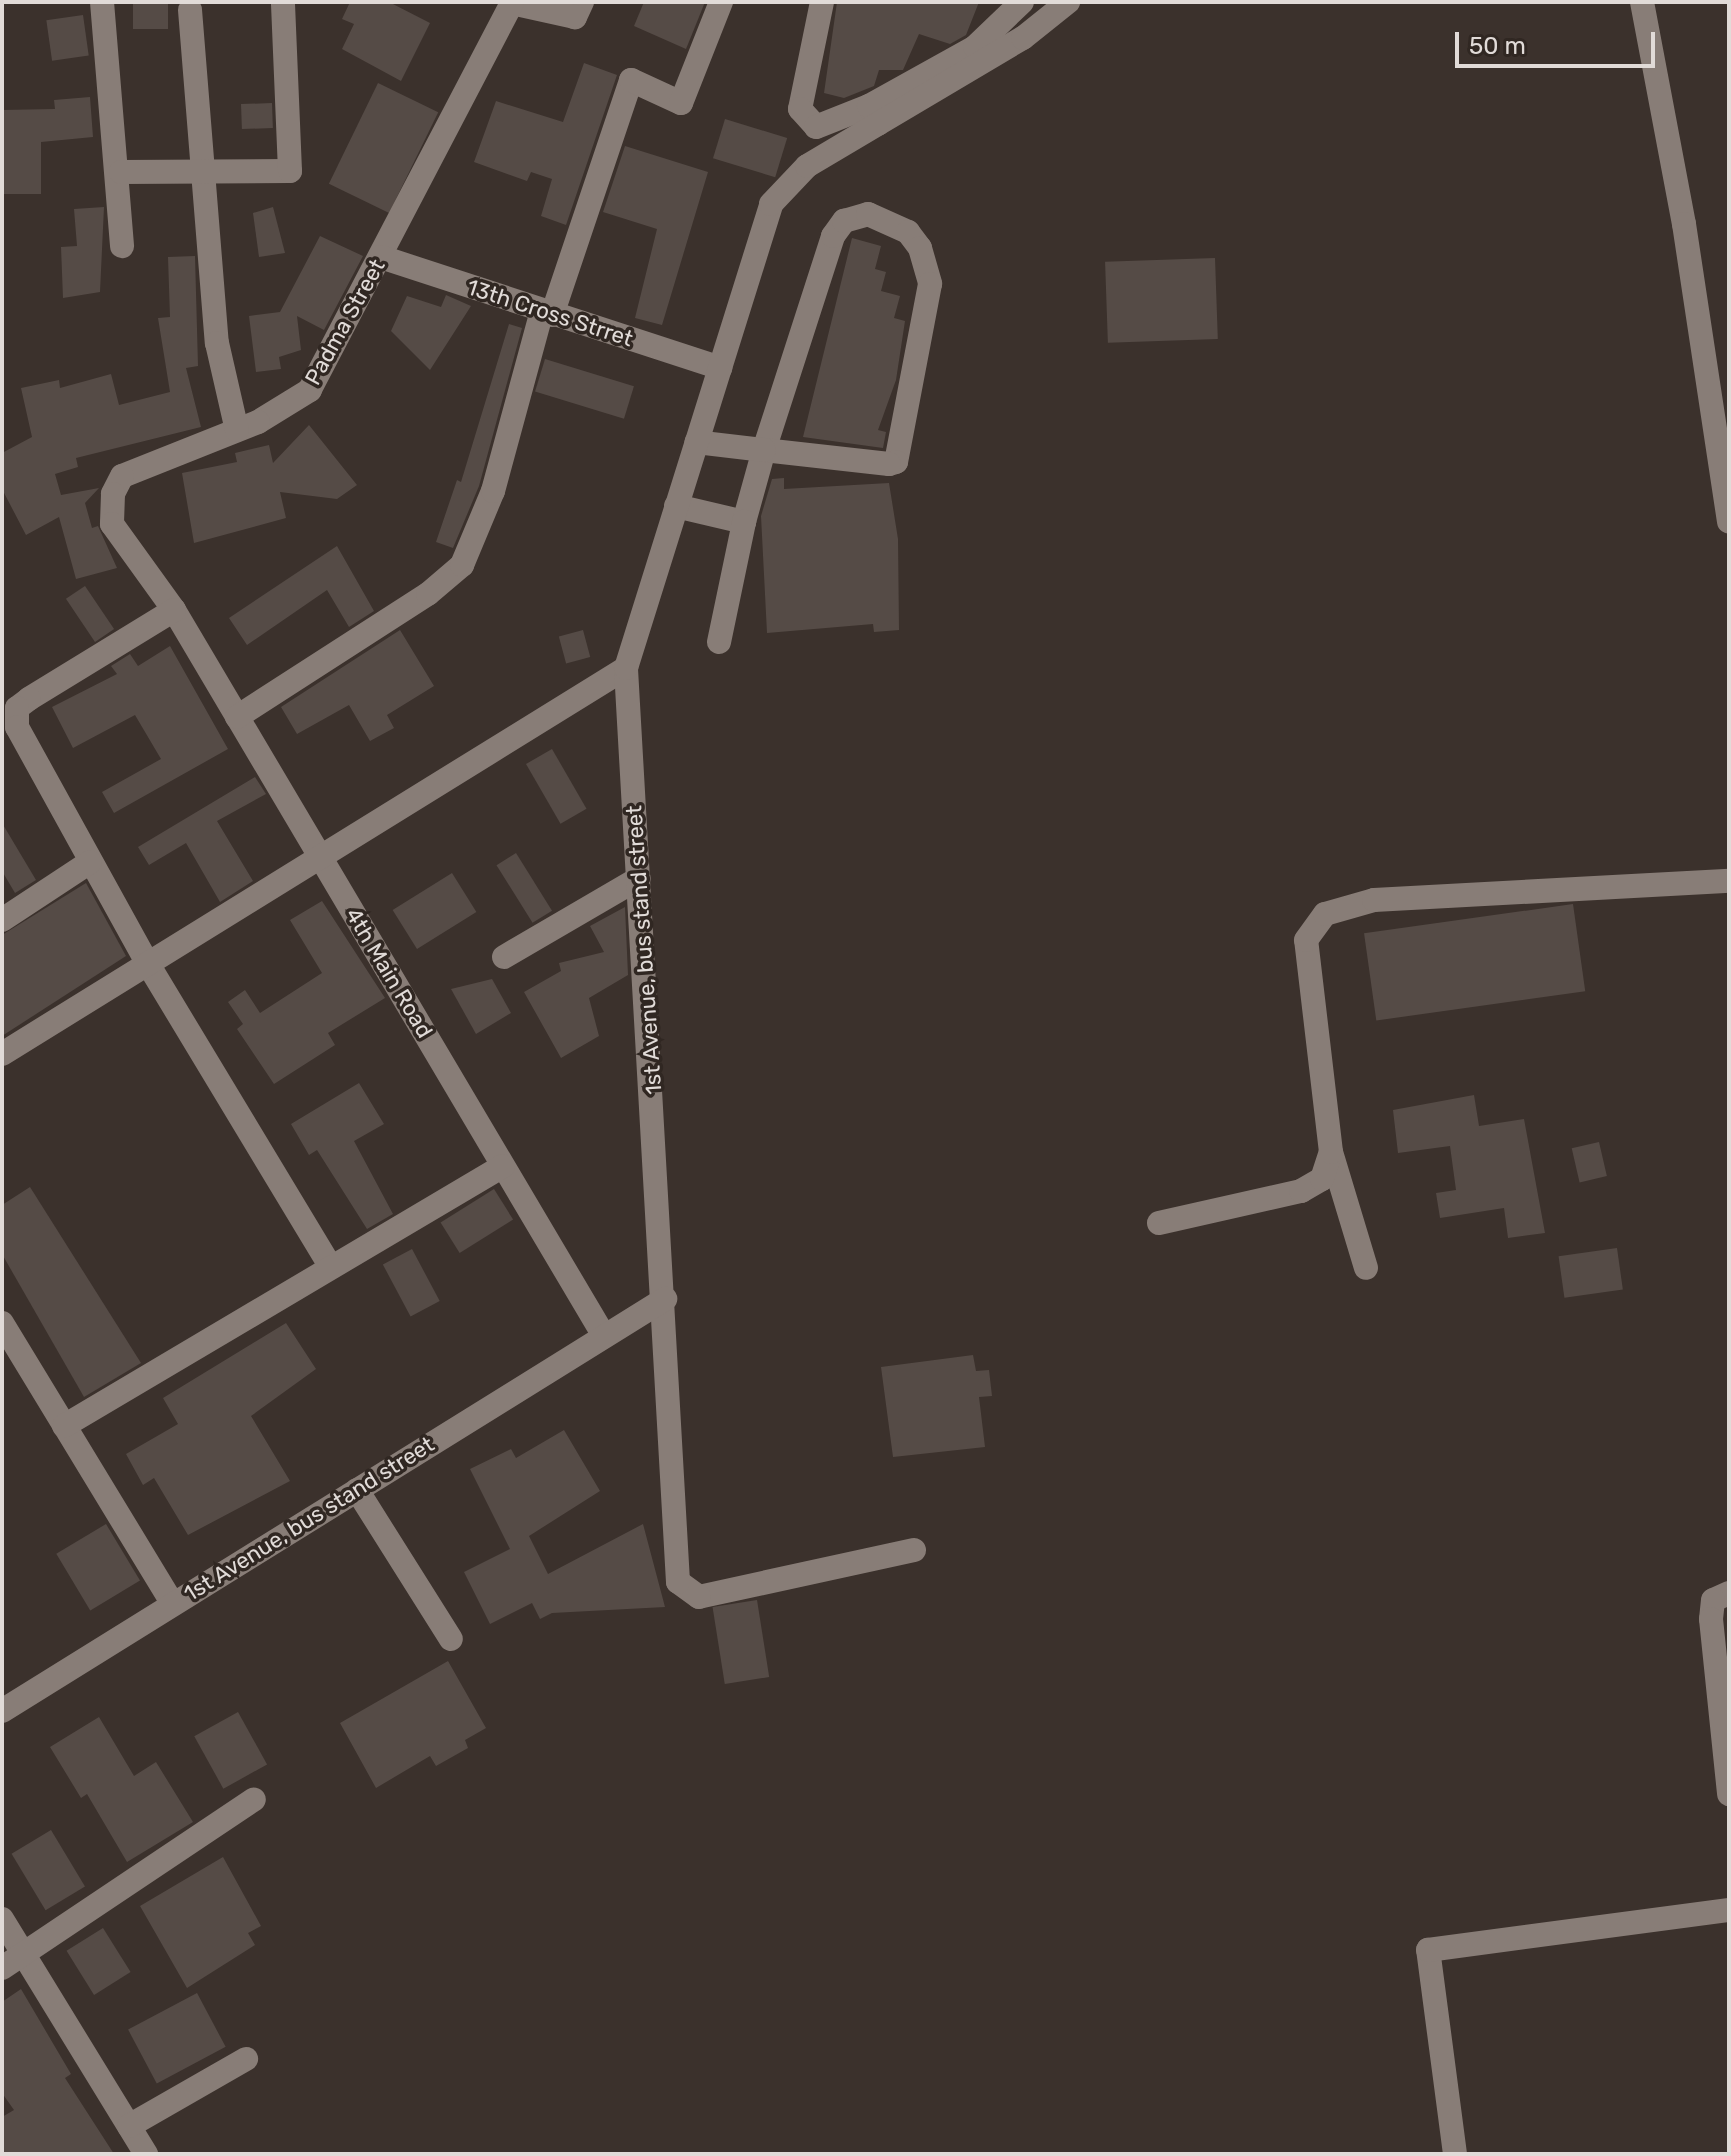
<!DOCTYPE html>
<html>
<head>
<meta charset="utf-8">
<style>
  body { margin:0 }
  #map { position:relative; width:1731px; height:2156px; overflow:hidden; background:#3b312c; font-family:Rubik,sans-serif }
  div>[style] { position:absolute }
  .building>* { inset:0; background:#554b46; transform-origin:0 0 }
  .minor>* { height:24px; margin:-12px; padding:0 12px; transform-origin:12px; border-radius:12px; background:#887d77 }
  span { translate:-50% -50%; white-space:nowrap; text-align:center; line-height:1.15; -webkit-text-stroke:7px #302722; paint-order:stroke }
  .street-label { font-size:22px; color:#e1dbd8 }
  .frame { position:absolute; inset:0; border:4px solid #e1dbd8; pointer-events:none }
  .scale { position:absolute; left:1455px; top:32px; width:200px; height:36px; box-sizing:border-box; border:4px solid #e1dbd8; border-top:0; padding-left:10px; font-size:24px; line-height:28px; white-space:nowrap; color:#e1dbd8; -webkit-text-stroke:6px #302722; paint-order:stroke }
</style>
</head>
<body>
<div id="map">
  <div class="building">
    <i style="clip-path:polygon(350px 2px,389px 2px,430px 23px,401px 81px,342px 49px,354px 24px,342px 19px)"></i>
    <i style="clip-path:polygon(644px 2px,705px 2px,686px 49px,634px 26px)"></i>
    <i style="clip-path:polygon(837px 2px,979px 2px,966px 35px,950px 44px,919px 34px,903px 70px,879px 70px,874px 86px,844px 98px,824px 93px)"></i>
    <i style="left:168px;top:3px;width:26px;height:35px;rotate:90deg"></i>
    <i style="left:83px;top:15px;width:41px;height:37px;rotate:82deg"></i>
    <i style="clip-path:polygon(584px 63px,617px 75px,566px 225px,541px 216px,552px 179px,531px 172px,527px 181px,474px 162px,496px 101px,563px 122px)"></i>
    <i style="left:378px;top:83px;width:67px;height:112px;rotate:26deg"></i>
    <i style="clip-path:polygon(90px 97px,93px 137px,41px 142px,41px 194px,2px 194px,2px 110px,55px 109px,54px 100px)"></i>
    <i style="left:272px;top:103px;width:25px;height:31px;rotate:88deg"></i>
    <i style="left:725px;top:119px;width:65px;height:41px;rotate:17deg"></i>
    <i style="clip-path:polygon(625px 146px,708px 172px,662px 325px,635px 318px,657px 229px,603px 212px)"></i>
    <i style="clip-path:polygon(104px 207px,100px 292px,63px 298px,61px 247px,77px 246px,74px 209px)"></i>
    <i style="clip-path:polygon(273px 207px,285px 253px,259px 257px,253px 213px)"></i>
    <i style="clip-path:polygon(320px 236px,363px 256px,324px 330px,297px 316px,301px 350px,279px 357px,281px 369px,256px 372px,249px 316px,280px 312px)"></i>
    <i style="clip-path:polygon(852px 238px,881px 246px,875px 269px,886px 272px,881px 291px,900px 296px,894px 318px,905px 321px,896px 380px,878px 430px,886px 432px,883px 448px,803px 437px)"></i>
    <i style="clip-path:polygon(195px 256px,198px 366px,186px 368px,201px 427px,76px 458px,78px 467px,55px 474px,61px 495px,99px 488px,85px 503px,92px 528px,98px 526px,117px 568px,76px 579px,59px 517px,26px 535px,2px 489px,2px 453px,32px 437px,21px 388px,59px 380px,60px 388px,111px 374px,119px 405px,170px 392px,158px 318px,170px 317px,168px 257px)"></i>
    <i style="left:1215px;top:258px;width:81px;height:110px;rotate:88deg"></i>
    <i style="clip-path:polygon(446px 295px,471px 306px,430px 370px,391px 331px,407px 296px,441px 307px)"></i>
    <i style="clip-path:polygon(509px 324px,522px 328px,479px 486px,453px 548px,436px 542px,457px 480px,461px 482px)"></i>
    <i style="left:545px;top:359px;width:93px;height:34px;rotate:17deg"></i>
    <i style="clip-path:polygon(309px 425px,357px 485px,337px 499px,280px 492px,286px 518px,194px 543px,182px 473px,237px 462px,235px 453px,269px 445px,273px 463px)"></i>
    <i style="clip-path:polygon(784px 478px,784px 489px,889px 483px,898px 539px,899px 630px,874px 632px,873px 624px,767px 633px,761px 516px,772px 479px)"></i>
    <i style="clip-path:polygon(337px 546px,374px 611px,349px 627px,327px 590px,247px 645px,229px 618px)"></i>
    <i style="left:85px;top:586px;width:52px;height:23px;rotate:56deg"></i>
    <i style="clip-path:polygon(400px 630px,434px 686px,387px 715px,394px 728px,370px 741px,349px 705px,297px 734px,281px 707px)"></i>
    <i style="left:583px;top:630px;width:28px;height:25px;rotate:75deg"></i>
    <i style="clip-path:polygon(170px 646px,228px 749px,114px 813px,102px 792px,161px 759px,135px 715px,73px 748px,52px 707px,117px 674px,111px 666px,130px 654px,138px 666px)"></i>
    <i style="left:552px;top:749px;width:69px;height:30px;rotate:60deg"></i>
    <i style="clip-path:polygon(255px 777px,266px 794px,217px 821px,253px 881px,220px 902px,186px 843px,149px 865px,138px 847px)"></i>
    <i style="clip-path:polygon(2px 823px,36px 880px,15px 893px,2px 871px)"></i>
    <i style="left:516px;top:853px;width:68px;height:23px;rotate:58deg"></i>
    <i style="left:452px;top:873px;width:46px;height:70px;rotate:58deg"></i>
    <i style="clip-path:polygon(86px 883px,126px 956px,2px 1036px,2px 935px)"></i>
    <i style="clip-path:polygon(322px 901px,385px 998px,328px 1033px,335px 1045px,274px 1084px,237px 1029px,243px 1024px,228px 1002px,245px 990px,260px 1013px,322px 973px,290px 920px)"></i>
    <i style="left:1573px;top:904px;width:88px;height:211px;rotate:82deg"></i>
    <i style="clip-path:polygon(625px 907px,628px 975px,589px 998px,599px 1036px,561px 1058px,524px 992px,561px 971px,559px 963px,604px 952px,590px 926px)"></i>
    <i style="clip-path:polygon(492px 979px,511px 1013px,476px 1034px,451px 989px)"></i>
    <i style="clip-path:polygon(359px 1083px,384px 1124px,354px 1141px,393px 1214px,367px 1229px,317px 1150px,309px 1155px,291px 1124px)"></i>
    <i style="clip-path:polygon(1474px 1095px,1479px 1126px,1524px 1119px,1545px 1233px,1508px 1238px,1504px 1208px,1440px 1218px,1436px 1193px,1456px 1190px,1450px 1146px,1398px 1153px,1393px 1110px)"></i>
    <i style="left:1599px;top:1142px;width:35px;height:28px;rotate:77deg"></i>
    <i style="clip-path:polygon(30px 1187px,141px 1363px,84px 1397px,2px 1254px,2px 1205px)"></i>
    <i style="left:494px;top:1189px;width:36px;height:63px;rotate:58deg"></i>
    <i style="left:1617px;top:1248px;width:42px;height:59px;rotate:82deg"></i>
    <i style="left:412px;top:1249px;width:59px;height:33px;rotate:62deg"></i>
    <i style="clip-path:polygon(286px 1323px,316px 1369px,251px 1416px,290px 1481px,188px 1535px,154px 1478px,143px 1485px,126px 1454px,178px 1424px,163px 1398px)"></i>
    <i style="clip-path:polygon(973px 1355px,976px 1371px,989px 1370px,992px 1396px,979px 1397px,985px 1447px,893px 1457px,881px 1367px)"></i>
    <i style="clip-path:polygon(564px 1430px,600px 1491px,529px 1536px,548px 1574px,643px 1524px,665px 1607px,552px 1613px,540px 1619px,532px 1603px,490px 1624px,464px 1572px,510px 1549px,470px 1469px,511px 1449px,516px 1458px)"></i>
    <i style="left:106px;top:1524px;width:66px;height:58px;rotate:59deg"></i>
    <i style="left:757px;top:1600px;width:78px;height:45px;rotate:81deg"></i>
    <i style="clip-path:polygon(448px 1661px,486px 1728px,465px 1740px,468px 1748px,436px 1766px,430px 1756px,376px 1788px,340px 1723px)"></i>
    <i style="left:238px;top:1712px;width:60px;height:50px;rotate:61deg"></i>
    <i style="clip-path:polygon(99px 1717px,134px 1776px,156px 1762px,193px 1822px,127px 1862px,87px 1794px,81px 1798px,50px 1747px)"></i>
    <i style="left:51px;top:1830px;width:66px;height:46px;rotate:59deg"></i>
    <i style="clip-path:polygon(223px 1857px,261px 1926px,248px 1933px,255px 1945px,187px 1988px,140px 1906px)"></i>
    <i style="left:103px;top:1928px;width:52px;height:43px;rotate:58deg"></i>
    <i style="clip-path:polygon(21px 1989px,71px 2074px,65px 2078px,114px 2154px,2px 2154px,2px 2117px,14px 2110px,2px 2093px,2px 2002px)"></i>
    <i style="left:197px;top:1993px;width:61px;height:78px;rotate:62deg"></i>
  </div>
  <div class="minor">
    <i style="left:102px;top:2px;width:245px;rotate:85.3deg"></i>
    <i style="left:582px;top:2px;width:17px;rotate:115deg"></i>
    <i style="left:575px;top:17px;width:65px;rotate:-167.5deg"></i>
    <i style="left:512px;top:3px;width:437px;rotate:117.6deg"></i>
    <i style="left:310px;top:390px;width:61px;rotate:148.4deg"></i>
    <i style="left:258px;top:422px;width:146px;rotate:158.3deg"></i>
    <i style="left:122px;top:476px;width:20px;rotate:117deg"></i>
    <i style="left:113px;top:494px;width:30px;rotate:92deg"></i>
    <i style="left:112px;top:524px;width:106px;rotate:54.2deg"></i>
    <i style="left:174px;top:610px;width:844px;rotate:59.36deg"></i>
    <i style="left:822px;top:2px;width:109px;rotate:101.6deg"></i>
    <i style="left:800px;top:109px;width:24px;rotate:48deg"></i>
    <i style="left:816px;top:127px;width:57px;rotate:-21.6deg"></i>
    <i style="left:869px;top:106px;width:20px;rotate:63deg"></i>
    <i style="left:1642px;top:2px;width:226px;rotate:79.3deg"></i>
    <i style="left:1684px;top:224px;width:301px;rotate:81.4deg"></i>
    <i style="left:190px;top:10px;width:334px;rotate:85.4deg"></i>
    <i style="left:217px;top:343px;width:89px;rotate:77.1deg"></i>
    <i style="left:869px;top:106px;width:121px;rotate:-29.1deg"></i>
    <i style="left:975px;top:47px;width:65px;rotate:-43.8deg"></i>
    <i style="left:121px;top:172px;width:169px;rotate:-0.3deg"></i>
    <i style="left:290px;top:171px;width:169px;rotate:-92.4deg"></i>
    <i style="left:381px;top:257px;width:357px;rotate:18.1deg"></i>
    <i style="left:552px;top:315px;width:248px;rotate:-71.4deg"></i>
    <i style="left:631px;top:80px;width:55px;rotate:24.7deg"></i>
    <i style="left:681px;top:103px;width:109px;rotate:-68.4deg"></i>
    <i style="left:676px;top:506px;width:70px;rotate:13.2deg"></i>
    <i style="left:744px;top:522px;width:75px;rotate:-74.5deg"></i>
    <i style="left:764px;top:450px;width:225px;rotate:-72.1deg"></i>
    <i style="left:833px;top:236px;width:19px;rotate:-54deg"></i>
    <i style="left:844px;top:221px;width:25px;rotate:-16deg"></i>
    <i style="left:868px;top:214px;width:44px;rotate:24.2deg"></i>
    <i style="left:908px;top:232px;width:20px;rotate:53deg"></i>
    <i style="left:920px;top:248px;width:37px;rotate:74deg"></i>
    <i style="left:930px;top:284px;width:181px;rotate:100.8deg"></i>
    <i style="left:896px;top:462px;width:7px;rotate:164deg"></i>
    <i style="left:889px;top:464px;width:126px;rotate:-173.6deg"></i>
    <i style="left:764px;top:450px;width:68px;rotate:-173.3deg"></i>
    <i style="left:174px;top:610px;width:170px;rotate:148.5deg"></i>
    <i style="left:29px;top:699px;width:15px;rotate:143deg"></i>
    <i style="left:17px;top:708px;width:19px;rotate:90deg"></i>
    <i style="left:17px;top:727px;width:271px;rotate:61.1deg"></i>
    <i style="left:148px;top:964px;width:354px;rotate:58.9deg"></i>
    <i style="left:719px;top:642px;width:123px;rotate:-78.2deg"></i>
    <i style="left:237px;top:717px;width:227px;rotate:-32.8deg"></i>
    <i style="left:428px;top:594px;width:45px;rotate:-40.5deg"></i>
    <i style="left:462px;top:565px;width:80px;rotate:-67.3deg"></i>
    <i style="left:493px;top:491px;width:187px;rotate:-74.8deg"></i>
    <i style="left:2px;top:920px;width:105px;rotate:-33.4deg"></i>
    <i style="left:504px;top:957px;width:156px;rotate:-30.3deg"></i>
    <i style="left:2px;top:1054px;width:734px;rotate:-31.74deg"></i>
    <i style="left:1331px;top:1152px;width:121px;rotate:73.2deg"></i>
    <i style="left:1159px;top:1223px;width:146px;rotate:-12.7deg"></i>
    <i style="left:1301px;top:1191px;width:24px;rotate:-30deg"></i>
    <i style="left:1322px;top:1179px;width:28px;rotate:-72deg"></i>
    <i style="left:1331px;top:1152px;width:213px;rotate:-96.7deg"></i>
    <i style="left:1306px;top:940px;width:32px;rotate:-54deg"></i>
    <i style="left:1325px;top:914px;width:51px;rotate:-15.9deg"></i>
    <i style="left:1374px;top:900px;width:356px;rotate:-3.1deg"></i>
    <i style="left:2px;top:1323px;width:329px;rotate:58.7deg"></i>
    <i style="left:64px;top:1426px;width:510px;rotate:-30.64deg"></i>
    <i style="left:357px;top:1490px;width:176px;rotate:57.8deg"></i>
    <i style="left:914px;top:1550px;width:220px;rotate:167.7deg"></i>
    <i style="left:699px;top:1597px;width:26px;rotate:-144deg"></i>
    <i style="left:678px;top:1582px;width:915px;rotate:-93.26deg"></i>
    <i style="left:626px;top:668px;width:486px;rotate:-72.6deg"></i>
    <i style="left:771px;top:204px;width:52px;rotate:-46.5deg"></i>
    <i style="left:807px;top:166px;width:251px;rotate:-30.7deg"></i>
    <i style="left:1023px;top:38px;width:58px;rotate:-38.7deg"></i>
    <i style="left:1729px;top:1593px;width:17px;rotate:156deg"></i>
    <i style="left:1713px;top:1600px;width:19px;rotate:96deg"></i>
    <i style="left:1711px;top:1619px;width:176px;rotate:84.1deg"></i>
    <i style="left:2px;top:1711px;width:781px;rotate:-31.86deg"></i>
    <i style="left:2px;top:1919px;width:276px;rotate:58.5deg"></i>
    <i style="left:2px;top:1968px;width:303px;rotate:-33.8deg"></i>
    <i style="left:129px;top:2126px;width:135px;rotate:-29.8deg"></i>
    <i style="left:1455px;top:2154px;width:206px;rotate:-97.5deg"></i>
    <i style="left:1428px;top:1950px;width:304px;rotate:-7.6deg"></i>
  </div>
  <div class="street-label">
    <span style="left:550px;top:313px;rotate:18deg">13th Cross Strret</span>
    <span style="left:345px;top:322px;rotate:-61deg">Padma Street</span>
    <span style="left:644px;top:950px;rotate:-94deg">1st Avenue, bus stand street</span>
    <span style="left:389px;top:973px;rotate:59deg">4th Main Road</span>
    <span style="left:309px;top:1519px;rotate:-32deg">1st Avenue, bus stand street</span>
  </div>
  <div class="frame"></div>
  <div class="scale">50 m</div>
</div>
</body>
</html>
